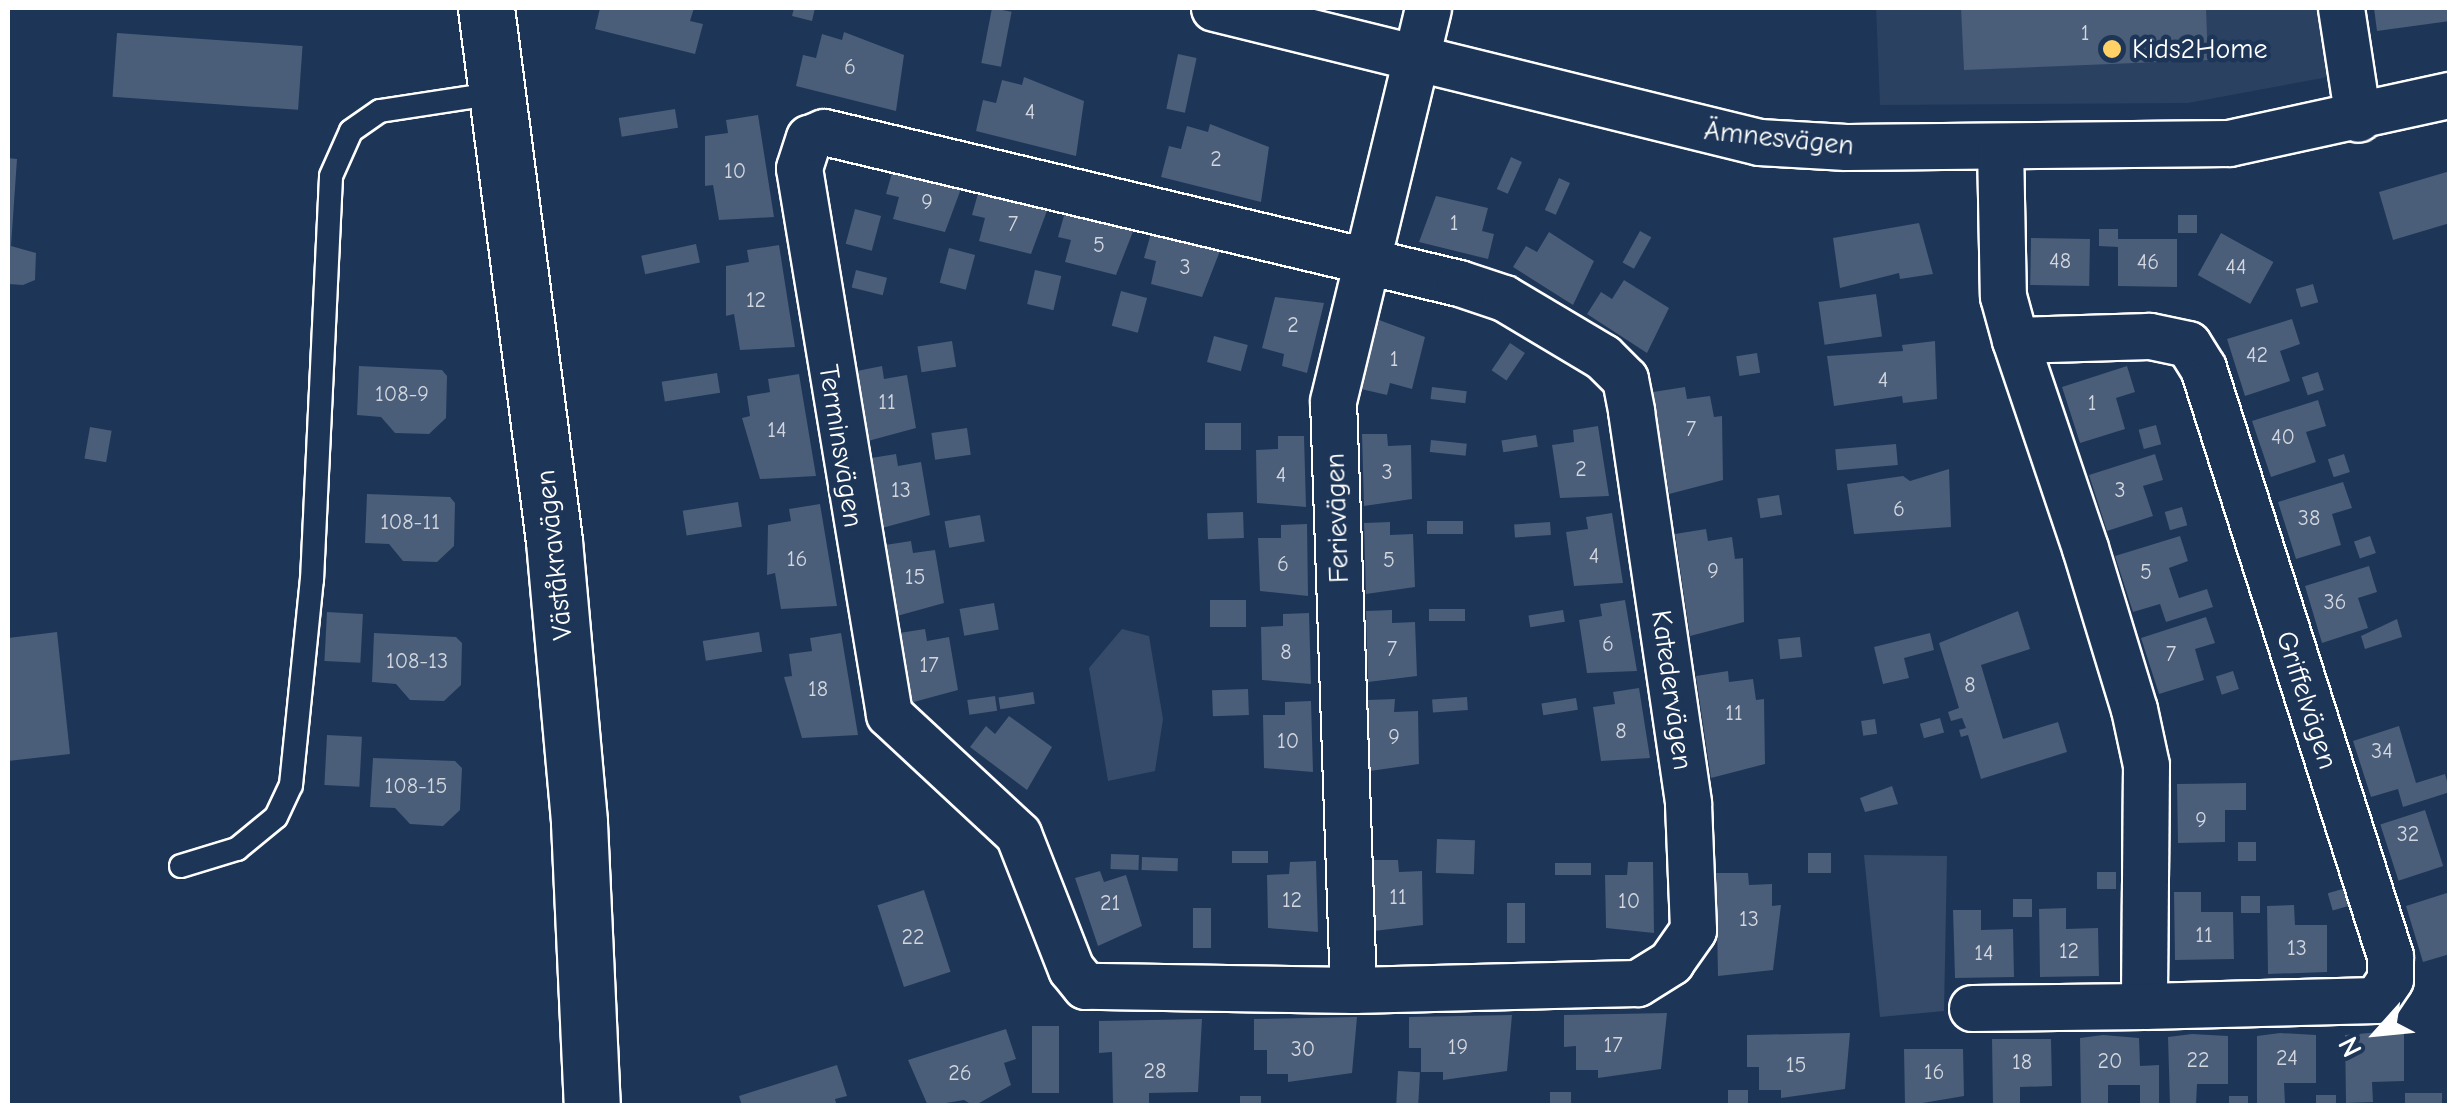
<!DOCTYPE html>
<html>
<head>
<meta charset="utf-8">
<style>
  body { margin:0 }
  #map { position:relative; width:2457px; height:1113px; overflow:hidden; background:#1d3557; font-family:"Comic Neue",sans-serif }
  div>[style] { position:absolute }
  .built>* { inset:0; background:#2a4161 }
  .green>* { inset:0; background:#364b69 }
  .building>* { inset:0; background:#4a5d79; transform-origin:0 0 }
  .roads { filter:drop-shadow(2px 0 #fff) drop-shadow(-2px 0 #fff) drop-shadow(0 2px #fff) drop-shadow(0 -2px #fff) }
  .lane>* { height:22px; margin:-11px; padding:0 11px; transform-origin:11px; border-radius:11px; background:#1d3557 }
  .street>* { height:45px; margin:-22.5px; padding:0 22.5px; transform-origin:22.5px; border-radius:22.5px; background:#1d3557 }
  .secondary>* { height:55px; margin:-27.5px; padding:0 27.5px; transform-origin:27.5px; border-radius:27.5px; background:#1d3557 }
  .dots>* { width:28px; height:28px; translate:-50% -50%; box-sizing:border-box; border:5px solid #1d3557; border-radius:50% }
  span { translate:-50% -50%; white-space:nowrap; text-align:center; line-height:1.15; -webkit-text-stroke:9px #1d3557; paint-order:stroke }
  .number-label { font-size:22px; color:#d2d6de }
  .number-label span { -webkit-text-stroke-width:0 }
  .poi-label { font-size:28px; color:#fff }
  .left { translate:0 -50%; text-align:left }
  .street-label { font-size:28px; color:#fff }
  .frame { position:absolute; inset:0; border:10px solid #fff; pointer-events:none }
  .north { position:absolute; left:2327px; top:983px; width:100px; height:100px; -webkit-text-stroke:8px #1d3557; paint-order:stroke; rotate:243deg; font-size:28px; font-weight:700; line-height:40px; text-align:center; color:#fff }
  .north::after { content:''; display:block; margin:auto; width:35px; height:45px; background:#fff; clip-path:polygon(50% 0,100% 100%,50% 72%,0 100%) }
</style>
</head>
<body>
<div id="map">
  <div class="built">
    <i style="clip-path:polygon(1876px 8px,2337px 8px,2350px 73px,2188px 103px,1880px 105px)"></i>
  </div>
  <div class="green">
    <i style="clip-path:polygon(1122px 629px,1149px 636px,1163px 719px,1155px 771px,1108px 781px,1089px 668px)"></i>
    <i style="clip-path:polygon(1864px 855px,1947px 856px,1944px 1011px,1880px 1017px)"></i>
  </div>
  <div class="building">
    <i style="clip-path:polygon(600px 8px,694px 8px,690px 21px,703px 24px,695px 54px,595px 29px)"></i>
    <i style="clip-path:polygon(794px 8px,815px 8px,812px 21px,792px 16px)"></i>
    <i style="left:992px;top:8px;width:20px;height:56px;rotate:11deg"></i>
    <i style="clip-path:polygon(1961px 8px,2206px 8px,2208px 60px,1964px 70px)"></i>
    <i style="clip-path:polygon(2374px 8px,2450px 8px,2450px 21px,2377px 31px)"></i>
    <i style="clip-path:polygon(844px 32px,904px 55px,896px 111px,796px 86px,803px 55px,816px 58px,822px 34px,842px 40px)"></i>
    <i style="left:117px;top:33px;width:186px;height:64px;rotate:4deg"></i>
    <i style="left:1178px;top:54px;width:19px;height:56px;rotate:12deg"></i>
    <i style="clip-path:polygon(1024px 77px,1084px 101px,1076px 156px,976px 131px,983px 100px,996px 103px,1002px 80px,1022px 85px)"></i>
    <i style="left:675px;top:109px;width:19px;height:57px;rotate:81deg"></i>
    <i style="clip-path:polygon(758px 115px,774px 217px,719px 220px,713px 185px,705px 186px,705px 136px,728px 133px,726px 120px)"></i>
    <i style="clip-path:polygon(1210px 124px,1269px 147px,1261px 202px,1161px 177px,1169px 146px,1181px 149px,1187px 126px,1208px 132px)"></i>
    <i style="left:1511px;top:157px;width:12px;height:35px;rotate:24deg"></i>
    <i style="clip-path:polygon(8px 158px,17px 159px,11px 246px,36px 253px,35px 280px,23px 285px,8px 284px)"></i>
    <i style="clip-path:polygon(893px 169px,962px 186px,945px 232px,893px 219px,899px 197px,886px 194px)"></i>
    <i style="clip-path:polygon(2450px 171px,2450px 223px,2393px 240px,2379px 192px)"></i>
    <i style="left:1559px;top:178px;width:12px;height:35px;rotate:24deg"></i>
    <i style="clip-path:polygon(979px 190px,1048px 208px,1031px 254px,979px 241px,985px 218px,972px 215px)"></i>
    <i style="clip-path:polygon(1436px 196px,1488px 208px,1482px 231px,1494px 234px,1488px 259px,1419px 242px)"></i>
    <i style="left:855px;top:209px;width:27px;height:36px;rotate:15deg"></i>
    <i style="clip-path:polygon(1065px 212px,1134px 229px,1116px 275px,1065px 262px,1071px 240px,1058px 237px)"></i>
    <i style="left:2178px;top:215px;width:19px;height:18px"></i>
    <i style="clip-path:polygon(1919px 223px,1933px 274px,1900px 279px,1899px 273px,1840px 288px,1833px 238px)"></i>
    <i style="clip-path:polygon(2099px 229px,2118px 229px,2118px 239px,2177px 239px,2177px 287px,2118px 286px,2118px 247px,2099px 246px)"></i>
    <i style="left:1640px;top:231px;width:13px;height:36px;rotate:29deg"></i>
    <i style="clip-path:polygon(1549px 232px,1594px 261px,1573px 305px,1513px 267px,1526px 246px,1537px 252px)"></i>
    <i style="clip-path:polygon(1151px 233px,1220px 251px,1202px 297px,1151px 284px,1156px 261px,1144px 258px)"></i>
    <i style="left:2221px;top:233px;width:60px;height:48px;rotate:29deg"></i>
    <i style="left:2031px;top:238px;width:59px;height:47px;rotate:1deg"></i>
    <i style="left:696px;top:244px;width:19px;height:56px;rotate:78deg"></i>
    <i style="clip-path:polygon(779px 245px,795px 347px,740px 350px,734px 314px,726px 316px,726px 266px,749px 262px,747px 250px)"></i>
    <i style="left:949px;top:248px;width:27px;height:36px;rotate:15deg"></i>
    <i style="left:856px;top:270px;width:32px;height:18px;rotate:14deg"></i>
    <i style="left:1035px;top:270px;width:27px;height:35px;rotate:13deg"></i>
    <i style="clip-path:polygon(1624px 280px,1669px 308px,1647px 353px,1587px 314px,1601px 292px,1612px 299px)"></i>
    <i style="left:2313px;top:284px;width:19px;height:18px;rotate:74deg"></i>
    <i style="left:1121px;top:291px;width:27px;height:36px;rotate:15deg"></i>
    <i style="left:1876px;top:294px;width:43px;height:58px;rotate:82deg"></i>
    <i style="clip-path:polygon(1275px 297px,1324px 303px,1307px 373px,1282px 366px,1284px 354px,1262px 348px)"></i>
    <i style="clip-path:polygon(2292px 319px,2300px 344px,2280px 351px,2290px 381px,2245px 396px,2227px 339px)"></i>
    <i style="clip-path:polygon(1379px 320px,1425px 337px,1412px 389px,1390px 383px,1387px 395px,1361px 389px)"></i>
    <i style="left:1214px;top:336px;width:35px;height:27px;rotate:15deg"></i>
    <i style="left:952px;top:341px;width:26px;height:35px;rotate:81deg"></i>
    <i style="clip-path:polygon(1935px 341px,1937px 399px,1903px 403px,1902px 396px,1834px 406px,1827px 356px,1903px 351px,1902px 345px)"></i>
    <i style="left:1510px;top:343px;width:18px;height:33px;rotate:34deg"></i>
    <i style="left:1757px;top:353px;width:20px;height:21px;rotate:81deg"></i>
    <i style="clip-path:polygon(359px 366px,442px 370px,447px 376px,446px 418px,429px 434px,395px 433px,381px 417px,357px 415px)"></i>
    <i style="clip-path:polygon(882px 366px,884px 379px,907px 375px,916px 428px,868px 441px,857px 371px)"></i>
    <i style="clip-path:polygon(2127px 366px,2135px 392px,2116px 398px,2125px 429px,2080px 443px,2062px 387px)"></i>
    <i style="left:2318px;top:372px;width:19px;height:17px;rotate:72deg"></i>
    <i style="left:717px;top:373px;width:20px;height:56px;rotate:81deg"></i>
    <i style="clip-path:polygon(799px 374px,816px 476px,760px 479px,742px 418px,750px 416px,747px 396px,770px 392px,768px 379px)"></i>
    <i style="left:1432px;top:387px;width:35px;height:12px;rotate:7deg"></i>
    <i style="clip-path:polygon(1685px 387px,1687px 399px,1710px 396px,1714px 417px,1722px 416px,1723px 480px,1669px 494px,1653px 392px)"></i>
    <i style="clip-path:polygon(2318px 400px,2326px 426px,2306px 432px,2316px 462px,2271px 477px,2252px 421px)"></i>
    <i style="left:1241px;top:423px;width:27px;height:36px;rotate:90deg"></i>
    <i style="left:2156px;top:425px;width:20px;height:18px;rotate:75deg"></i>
    <i style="clip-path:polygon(1598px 426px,1609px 496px,1560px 498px,1552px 445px,1574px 442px,1573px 430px)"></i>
    <i style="left:90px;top:427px;width:22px;height:32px;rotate:10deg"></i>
    <i style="left:967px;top:428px;width:27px;height:36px;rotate:82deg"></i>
    <i style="clip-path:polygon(1362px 434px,1387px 434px,1388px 446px,1411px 445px,1412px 499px,1364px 506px)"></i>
    <i style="left:1536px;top:435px;width:12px;height:35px;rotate:81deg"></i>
    <i style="clip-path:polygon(1278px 436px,1304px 436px,1306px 507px,1257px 503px,1256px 450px,1278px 449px)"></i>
    <i style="left:1431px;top:440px;width:36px;height:12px;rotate:6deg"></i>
    <i style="left:1896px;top:444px;width:21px;height:61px;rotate:85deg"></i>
    <i style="clip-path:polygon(896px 454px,898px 466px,921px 462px,930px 515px,882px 528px,871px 458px)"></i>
    <i style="clip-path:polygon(2155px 454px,2163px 480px,2143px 486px,2153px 516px,2107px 531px,2089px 475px)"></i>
    <i style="left:2344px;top:454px;width:19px;height:17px;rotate:72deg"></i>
    <i style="clip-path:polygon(1949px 469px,1951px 527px,1854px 534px,1847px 484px,1903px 476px,1910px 481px)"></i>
    <i style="clip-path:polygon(2343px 482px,2352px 508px,2332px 514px,2341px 545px,2296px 559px,2278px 502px)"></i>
    <i style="clip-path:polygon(367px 494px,450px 497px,455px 503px,454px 546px,437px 562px,403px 561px,389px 544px,365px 543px)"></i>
    <i style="left:1779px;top:495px;width:20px;height:22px;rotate:81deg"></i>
    <i style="left:738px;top:502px;width:25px;height:56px;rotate:81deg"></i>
    <i style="clip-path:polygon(820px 504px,837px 606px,781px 609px,775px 573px,767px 575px,768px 525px,791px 521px,789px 509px)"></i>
    <i style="left:2182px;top:507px;width:19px;height:18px;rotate:74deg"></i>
    <i style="left:1243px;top:512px;width:26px;height:36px;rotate:88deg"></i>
    <i style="clip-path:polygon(1612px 513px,1623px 583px,1574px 586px,1566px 532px,1588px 529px,1586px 517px)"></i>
    <i style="left:980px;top:515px;width:27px;height:36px;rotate:80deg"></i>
    <i style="left:1427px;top:521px;width:36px;height:13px"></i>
    <i style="clip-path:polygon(1390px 522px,1390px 535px,1413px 534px,1415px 587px,1366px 594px,1364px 523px)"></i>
    <i style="left:1550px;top:522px;width:13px;height:36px;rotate:86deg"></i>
    <i style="clip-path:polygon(1307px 524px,1308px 596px,1260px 591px,1258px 538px,1281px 538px,1281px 525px)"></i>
    <i style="clip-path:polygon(1706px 529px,1708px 541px,1732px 537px,1735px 559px,1743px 558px,1744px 622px,1690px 636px,1675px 534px)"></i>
    <i style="clip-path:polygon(2180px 536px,2188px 561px,2169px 568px,2179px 598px,2207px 589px,2213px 607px,2166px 622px,2160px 604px,2133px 612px,2115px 556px)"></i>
    <i style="left:2370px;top:536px;width:18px;height:17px;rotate:71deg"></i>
    <i style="clip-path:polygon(911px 541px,913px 553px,935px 550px,944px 603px,897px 616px,885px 545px)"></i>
    <i style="clip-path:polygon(2369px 566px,2377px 592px,2358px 598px,2368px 628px,2322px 643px,2305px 586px)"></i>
    <i style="left:1246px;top:600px;width:27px;height:36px;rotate:90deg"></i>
    <i style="clip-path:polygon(1625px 600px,1637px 671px,1587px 673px,1579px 620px,1602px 616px,1600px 604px)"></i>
    <i style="left:994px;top:603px;width:27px;height:35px;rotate:80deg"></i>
    <i style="left:1465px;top:609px;width:12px;height:36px;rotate:90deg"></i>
    <i style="clip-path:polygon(1392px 610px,1392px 623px,1415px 622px,1417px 676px,1368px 682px,1366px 611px)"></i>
    <i style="left:1563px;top:610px;width:12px;height:35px;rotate:81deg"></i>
    <i style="clip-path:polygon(2018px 611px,2030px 649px,1981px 665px,2003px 739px,2058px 722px,2067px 752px,1981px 779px,1968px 735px,1961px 737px,1959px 730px,1966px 728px,1962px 718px,1951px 721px,1948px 712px,1959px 708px,1939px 643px)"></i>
    <i style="left:327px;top:612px;width:36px;height:49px;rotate:3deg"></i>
    <i style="clip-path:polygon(1309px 613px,1311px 684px,1262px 680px,1261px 627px,1283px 626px,1283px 614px)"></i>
    <i style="clip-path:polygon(2206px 617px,2215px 643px,2195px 649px,2204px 680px,2159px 694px,2141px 638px)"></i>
    <i style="clip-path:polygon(2397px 619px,2402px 637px,2365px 649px,2361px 636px)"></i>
    <i style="clip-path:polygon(925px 629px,927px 641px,949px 637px,958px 690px,910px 703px,899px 633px)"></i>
    <i style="clip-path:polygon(57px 632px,70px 754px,8px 761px,8px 638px)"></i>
    <i style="left:759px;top:632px;width:20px;height:57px;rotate:81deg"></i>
    <i style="clip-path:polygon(374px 633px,456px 637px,462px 643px,461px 685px,444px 701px,410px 700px,396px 684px,372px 682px)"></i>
    <i style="clip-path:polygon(841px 633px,858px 735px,802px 738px,784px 677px,792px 676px,789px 654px,812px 651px,810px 638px)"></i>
    <i style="clip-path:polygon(1930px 633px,1934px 650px,1904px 658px,1909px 678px,1883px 684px,1874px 647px)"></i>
    <i style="left:1800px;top:637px;width:20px;height:22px;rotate:84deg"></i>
    <i style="clip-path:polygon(1728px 671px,1729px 682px,1753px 679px,1756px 700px,1764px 699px,1765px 764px,1711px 778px,1696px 676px)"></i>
    <i style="left:2233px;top:671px;width:19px;height:18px;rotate:72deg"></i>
    <i style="clip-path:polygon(1639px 688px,1650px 758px,1601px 761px,1593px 707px,1615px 704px,1613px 692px)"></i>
    <i style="left:1248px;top:689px;width:26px;height:36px;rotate:88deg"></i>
    <i style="left:1033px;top:692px;width:12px;height:35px;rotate:81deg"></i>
    <i style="left:995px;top:696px;width:15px;height:28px;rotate:82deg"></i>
    <i style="left:1467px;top:697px;width:13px;height:35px;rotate:86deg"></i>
    <i style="left:1576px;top:698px;width:12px;height:35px;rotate:81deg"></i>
    <i style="clip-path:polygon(1395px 699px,1394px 712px,1418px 711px,1419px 764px,1370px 771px,1368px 700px)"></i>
    <i style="clip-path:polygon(1311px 701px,1313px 772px,1264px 768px,1263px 715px,1285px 715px,1285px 702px)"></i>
    <i style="clip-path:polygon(1009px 716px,1052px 747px,1027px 790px,970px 747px,986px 726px,995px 734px)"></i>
    <i style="left:1940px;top:718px;width:15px;height:21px;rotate:74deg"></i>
    <i style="left:1875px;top:719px;width:15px;height:14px;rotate:82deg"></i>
    <i style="clip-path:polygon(2399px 726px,2416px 783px,2445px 774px,2450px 792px,2403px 807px,2398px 789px,2371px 797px,2353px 741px)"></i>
    <i style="left:327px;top:735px;width:35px;height:50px;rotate:3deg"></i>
    <i style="clip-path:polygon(373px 758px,455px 761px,462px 768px,460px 810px,443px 826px,410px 824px,395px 808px,370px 807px)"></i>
    <i style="clip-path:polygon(2246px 783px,2246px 810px,2225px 810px,2225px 842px,2178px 843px,2177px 784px)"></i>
    <i style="clip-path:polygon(1892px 786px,1898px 804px,1865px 812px,1860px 798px)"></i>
    <i style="left:2425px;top:810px;width:59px;height:47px;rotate:72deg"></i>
    <i style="left:1437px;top:839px;width:38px;height:34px;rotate:2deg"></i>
    <i style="left:2238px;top:842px;width:18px;height:19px"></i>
    <i style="left:1268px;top:851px;width:12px;height:36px;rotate:90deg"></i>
    <i style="left:1808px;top:853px;width:23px;height:20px"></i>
    <i style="left:1111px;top:854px;width:28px;height:15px;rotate:2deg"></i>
    <i style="left:1142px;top:857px;width:36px;height:13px;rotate:2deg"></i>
    <i style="clip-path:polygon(1373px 860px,1398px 860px,1399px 872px,1422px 871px,1423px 925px,1374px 931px)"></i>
    <i style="clip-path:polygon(1316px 861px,1318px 932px,1268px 928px,1267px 875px,1289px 874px,1290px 862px)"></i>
    <i style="clip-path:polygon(1628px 862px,1653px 862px,1654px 933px,1606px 928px,1605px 875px,1627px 875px)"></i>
    <i style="left:1555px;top:863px;width:36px;height:12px"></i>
    <i style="clip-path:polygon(1100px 871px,1104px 882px,1126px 875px,1142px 926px,1098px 946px,1075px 878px)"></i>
    <i style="left:2097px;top:872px;width:19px;height:17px"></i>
    <i style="clip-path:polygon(1716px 873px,1748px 873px,1749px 885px,1772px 884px,1772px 906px,1781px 905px,1773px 970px,1718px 976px)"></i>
    <i style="left:2346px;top:888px;width:18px;height:19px;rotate:74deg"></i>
    <i style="left:924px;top:890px;width:86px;height:49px;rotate:72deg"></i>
    <i style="clip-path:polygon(2174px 892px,2201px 892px,2201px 912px,2233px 912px,2234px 959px,2175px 960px)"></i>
    <i style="clip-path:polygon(2450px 892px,2450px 954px,2423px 962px,2406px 906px)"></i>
    <i style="left:2241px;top:896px;width:19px;height:17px"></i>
    <i style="left:2013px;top:899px;width:19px;height:18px"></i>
    <i style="left:1525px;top:903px;width:40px;height:18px;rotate:90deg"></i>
    <i style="clip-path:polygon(2294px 905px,2295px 925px,2327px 925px,2327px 972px,2268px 974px,2267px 906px)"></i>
    <i style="left:1193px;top:908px;width:18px;height:40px"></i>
    <i style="clip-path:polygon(2066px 908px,2066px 929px,2098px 928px,2099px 976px,2040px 977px,2039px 909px)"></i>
    <i style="clip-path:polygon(1953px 910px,1981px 910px,1981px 930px,2013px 929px,2014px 977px,1955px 978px)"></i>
    <i style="clip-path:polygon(1667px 1013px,1661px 1069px,1598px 1078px,1598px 1070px,1576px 1070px,1576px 1046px,1564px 1047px,1564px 1015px)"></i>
    <i style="clip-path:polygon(1512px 1015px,1507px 1071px,1443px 1080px,1443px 1072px,1421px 1072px,1421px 1048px,1409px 1048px,1409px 1017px)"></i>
    <i style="clip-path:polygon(1357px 1017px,1352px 1073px,1288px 1082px,1288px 1074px,1267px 1074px,1267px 1050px,1254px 1050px,1254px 1019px)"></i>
    <i style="clip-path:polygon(1202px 1019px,1198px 1092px,1149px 1093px,1149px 1106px,1113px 1106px,1112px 1052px,1099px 1053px,1099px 1021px)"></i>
    <i style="left:1032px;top:1026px;width:27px;height:67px"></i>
    <i style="clip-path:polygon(1006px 1029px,1016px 1059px,1004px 1063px,1011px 1085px,974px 1106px,964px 1100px,928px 1106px,908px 1060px)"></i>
    <i style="clip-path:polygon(2393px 1031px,2404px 1034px,2404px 1081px,2372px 1082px,2373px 1102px,2346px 1103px,2345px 1035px)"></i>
    <i style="clip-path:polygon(1850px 1033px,1845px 1089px,1781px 1098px,1781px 1090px,1759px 1090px,1759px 1067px,1747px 1067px,1747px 1035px)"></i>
    <i style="clip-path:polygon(2280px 1033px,2316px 1035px,2316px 1083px,2284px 1083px,2285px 1103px,2257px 1104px,2257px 1036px)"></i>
    <i style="clip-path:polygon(2192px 1034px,2228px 1036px,2228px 1084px,2197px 1084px,2196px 1105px,2170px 1105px,2168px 1037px)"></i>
    <i style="clip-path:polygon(2103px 1035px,2139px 1038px,2140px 1066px,2159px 1065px,2159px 1106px,2140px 1106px,2140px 1085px,2108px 1085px,2108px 1106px,2081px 1106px,2080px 1038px)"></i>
    <i style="clip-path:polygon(1992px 1039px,2051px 1039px,2052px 1086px,2020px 1087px,2020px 1106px,1993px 1106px)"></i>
    <i style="clip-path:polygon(1904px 1049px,1963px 1049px,1964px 1096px,1905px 1106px)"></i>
    <i style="clip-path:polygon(837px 1065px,847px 1096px,835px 1099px,837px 1106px,742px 1106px,739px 1096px)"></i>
    <i style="left:1398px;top:1071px;width:22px;height:35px;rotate:3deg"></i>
    <i style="left:1728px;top:1090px;width:20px;height:16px"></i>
    <i style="left:1571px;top:1092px;width:14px;height:21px;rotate:90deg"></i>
    <i style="left:2442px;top:1093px;width:13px;height:37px;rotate:90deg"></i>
    <i style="left:2316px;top:1095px;width:20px;height:11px"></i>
    <i style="left:1261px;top:1096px;width:10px;height:21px;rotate:90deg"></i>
    <i style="left:2248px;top:1096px;width:10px;height:19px;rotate:90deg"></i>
  </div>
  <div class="roads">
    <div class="lane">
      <i style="left:181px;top:866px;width:59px;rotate:-16.9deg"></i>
      <i style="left:237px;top:849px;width:50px;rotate:-39.4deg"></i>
      <i style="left:276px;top:817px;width:35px;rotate:-65deg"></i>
      <i style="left:291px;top:785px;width:206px;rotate:-84.2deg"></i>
      <i style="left:312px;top:580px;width:404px;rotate:-87.3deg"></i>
      <i style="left:331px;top:176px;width:49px;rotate:-66deg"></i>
      <i style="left:351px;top:131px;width:35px;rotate:-35deg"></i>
      <i style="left:380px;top:111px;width:119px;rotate:-8.7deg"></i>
    </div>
    <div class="street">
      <i style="left:1214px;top:8px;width:561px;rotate:13.81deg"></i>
      <i style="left:1759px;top:142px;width:87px;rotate:3.3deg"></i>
      <i style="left:1846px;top:147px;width:383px;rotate:-0.6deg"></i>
      <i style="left:2229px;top:143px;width:226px;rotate:-12.3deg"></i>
      <i style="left:2341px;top:8px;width:112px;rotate:81.3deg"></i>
      <i style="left:824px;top:132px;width:653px;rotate:13.38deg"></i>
      <i style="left:1459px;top:283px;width:47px;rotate:18.4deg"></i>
      <i style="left:1504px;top:298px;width:115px;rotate:30.8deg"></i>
      <i style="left:1603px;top:357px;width:31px;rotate:45deg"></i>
      <i style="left:1625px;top:379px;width:33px;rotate:79deg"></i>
      <i style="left:1631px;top:411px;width:397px;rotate:81.7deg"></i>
      <i style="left:1688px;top:804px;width:126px;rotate:87.7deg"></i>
      <i style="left:1693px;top:930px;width:39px;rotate:125deg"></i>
      <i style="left:1671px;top:962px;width:40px;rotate:148deg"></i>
      <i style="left:1637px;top:983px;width:284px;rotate:178.6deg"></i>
      <i style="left:1353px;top:990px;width:268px;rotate:-179.1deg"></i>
      <i style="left:1085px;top:986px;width:22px;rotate:-129deg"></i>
      <i style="left:1071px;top:969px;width:145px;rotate:-111.4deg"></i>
      <i style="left:1018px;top:834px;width:176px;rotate:-137.1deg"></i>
      <i style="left:889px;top:714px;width:553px;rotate:-99.36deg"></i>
      <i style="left:799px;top:168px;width:32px;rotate:-72deg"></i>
      <i style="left:809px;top:138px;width:16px;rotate:-22deg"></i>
      <i style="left:2000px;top:146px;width:150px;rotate:88.9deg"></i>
      <i style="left:2003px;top:296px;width:46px;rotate:74.7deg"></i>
      <i style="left:2015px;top:340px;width:219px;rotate:71.4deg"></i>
      <i style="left:2085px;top:548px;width:168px;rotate:73.1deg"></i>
      <i style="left:2134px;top:709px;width:57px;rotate:77.9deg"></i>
      <i style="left:2146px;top:765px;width:241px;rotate:90.5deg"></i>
      <i style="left:2144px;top:1006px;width:232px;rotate:-1.5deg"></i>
      <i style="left:2376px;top:1000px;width:25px;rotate:-56deg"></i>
      <i style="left:2390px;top:979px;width:23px;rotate:-90deg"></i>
      <i style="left:2390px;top:956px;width:617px;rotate:-107.64deg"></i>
      <i style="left:2203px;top:368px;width:28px;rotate:-122deg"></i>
      <i style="left:2188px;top:344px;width:40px;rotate:-168deg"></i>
      <i style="left:2149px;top:336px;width:134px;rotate:178.3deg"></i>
      <i style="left:1353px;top:990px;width:589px;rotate:-91.94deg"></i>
      <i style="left:1333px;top:401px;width:404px;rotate:-76.4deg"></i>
      <i style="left:1972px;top:1008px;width:172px;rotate:-0.7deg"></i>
    </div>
    <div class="secondary">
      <i style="left:486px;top:8px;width:537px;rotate:82.73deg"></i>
      <i style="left:554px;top:541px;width:283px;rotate:84.9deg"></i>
      <i style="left:579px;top:823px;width:283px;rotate:87.4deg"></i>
    </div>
  </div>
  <div class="dots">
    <i style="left:2112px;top:49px;background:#ffd166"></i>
  </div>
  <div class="number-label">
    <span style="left:2085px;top:34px">1</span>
    <span style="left:850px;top:68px">6</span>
    <span style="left:1030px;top:113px">4</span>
    <span style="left:1216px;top:160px">2</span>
    <span style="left:735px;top:172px">10</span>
    <span style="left:927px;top:203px">9</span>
    <span style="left:1454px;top:224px">1</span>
    <span style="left:1013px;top:225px">7</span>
    <span style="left:1099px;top:246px">5</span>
    <span style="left:2060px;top:262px">48</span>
    <span style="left:2148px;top:263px">46</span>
    <span style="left:1185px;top:268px">3</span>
    <span style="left:2236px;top:268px">44</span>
    <span style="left:756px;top:301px">12</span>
    <span style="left:1293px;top:326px">2</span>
    <span style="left:2257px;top:356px">42</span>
    <span style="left:1394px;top:360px">1</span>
    <span style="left:1883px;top:381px">4</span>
    <span style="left:402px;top:395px">108-9</span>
    <span style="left:887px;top:403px">11</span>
    <span style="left:2092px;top:404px">1</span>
    <span style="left:1691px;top:430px">7</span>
    <span style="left:777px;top:431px">14</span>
    <span style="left:2283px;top:438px">40</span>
    <span style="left:1581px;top:470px">2</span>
    <span style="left:1387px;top:473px">3</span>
    <span style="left:1281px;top:476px">4</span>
    <span style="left:901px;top:491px">13</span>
    <span style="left:2120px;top:491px">3</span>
    <span style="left:1899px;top:510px">6</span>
    <span style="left:2309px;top:519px">38</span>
    <span style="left:410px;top:523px">108-11</span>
    <span style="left:1594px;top:557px">4</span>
    <span style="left:797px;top:560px">16</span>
    <span style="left:1389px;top:561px">5</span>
    <span style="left:1283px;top:565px">6</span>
    <span style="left:1713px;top:572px">9</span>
    <span style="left:2146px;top:573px">5</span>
    <span style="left:915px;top:578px">15</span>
    <span style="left:2335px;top:603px">36</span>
    <span style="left:1608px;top:645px">6</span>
    <span style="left:1392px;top:650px">7</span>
    <span style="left:1286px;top:653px">8</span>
    <span style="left:2171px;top:655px">7</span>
    <span style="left:417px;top:662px">108-13</span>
    <span style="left:929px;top:666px">17</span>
    <span style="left:1970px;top:686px">8</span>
    <span style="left:818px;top:690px">18</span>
    <span style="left:1734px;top:714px">11</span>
    <span style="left:1621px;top:732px">8</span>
    <span style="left:1394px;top:738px">9</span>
    <span style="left:1288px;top:742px">10</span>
    <span style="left:2382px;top:752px">34</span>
    <span style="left:416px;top:787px">108-15</span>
    <span style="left:2201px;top:821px">9</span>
    <span style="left:2408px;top:835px">32</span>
    <span style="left:1398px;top:898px">11</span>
    <span style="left:1292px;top:901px">12</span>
    <span style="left:1629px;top:902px">10</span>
    <span style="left:1110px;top:904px">21</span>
    <span style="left:1749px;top:920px">13</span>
    <span style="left:2204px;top:936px">11</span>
    <span style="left:913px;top:938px">22</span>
    <span style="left:2297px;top:949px">13</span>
    <span style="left:2069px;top:952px">12</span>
    <span style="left:1984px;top:954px">14</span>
    <span style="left:1613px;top:1046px">17</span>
    <span style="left:1458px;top:1048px">19</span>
    <span style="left:1303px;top:1050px">30</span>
    <span style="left:2287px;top:1059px">24</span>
    <span style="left:2198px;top:1061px">22</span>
    <span style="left:2110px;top:1062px">20</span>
    <span style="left:2022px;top:1063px">18</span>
    <span style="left:1796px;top:1066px">15</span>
    <span style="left:1155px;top:1072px">28</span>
    <span style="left:1934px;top:1073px">16</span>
    <span style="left:960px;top:1074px">26</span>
  </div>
  <div class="poi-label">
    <span class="left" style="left:2132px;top:49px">Kids2Home</span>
  </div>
  <div class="street-label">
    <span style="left:1779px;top:138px;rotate:6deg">Ämnesvägen</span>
    <span style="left:841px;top:446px;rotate:81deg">Terminsvägen</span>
    <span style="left:1337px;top:518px;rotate:-92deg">Ferievägen</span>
    <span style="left:554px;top:555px;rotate:-96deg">Väståkravägen</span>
    <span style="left:1672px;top:690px;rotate:82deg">Katedervägen</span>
    <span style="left:2307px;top:700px;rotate:72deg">Griffelvägen</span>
  </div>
  <div class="frame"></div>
  <div class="north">N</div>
</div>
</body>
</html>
